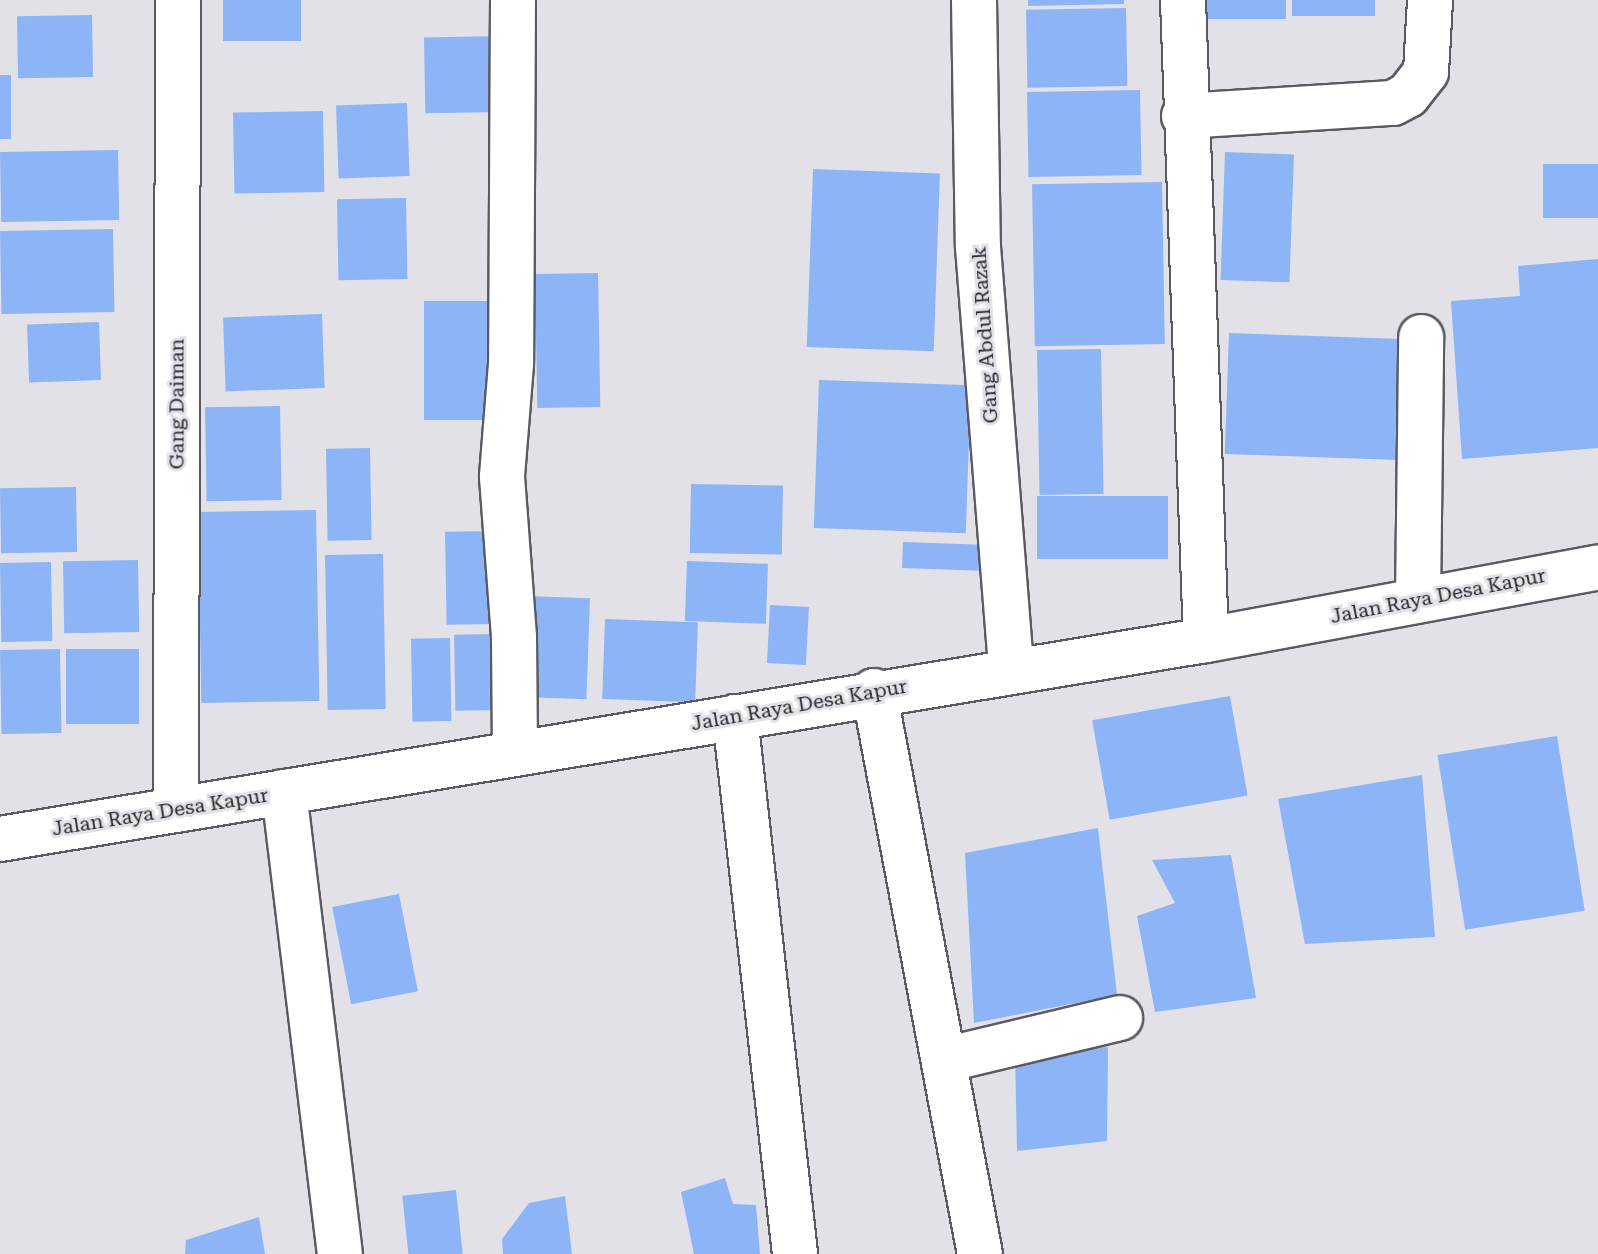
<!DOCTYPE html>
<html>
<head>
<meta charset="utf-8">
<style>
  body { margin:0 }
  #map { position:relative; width:1598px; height:1254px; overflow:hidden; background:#e3e1e8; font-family:"Roboto Serif",serif }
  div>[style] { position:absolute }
  .building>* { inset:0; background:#8cb4f6; transform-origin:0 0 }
  .roads { filter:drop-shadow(2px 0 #5b5a60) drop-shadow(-2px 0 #5b5a60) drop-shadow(0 2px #5b5a60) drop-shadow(0 -2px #5b5a60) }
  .minor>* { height:44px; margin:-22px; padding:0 22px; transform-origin:22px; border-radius:22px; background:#fff }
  span { translate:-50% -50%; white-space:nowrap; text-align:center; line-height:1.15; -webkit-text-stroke:6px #e3e1e8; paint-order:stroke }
  .street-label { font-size:20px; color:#28272a }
</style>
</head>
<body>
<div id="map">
  <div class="building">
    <i style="left:223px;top:0;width:78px;height:41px"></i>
    <i style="clip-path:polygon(1028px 0,1124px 0,1124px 4px,1028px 6px)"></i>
    <i style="left:1206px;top:0;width:80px;height:19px"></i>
    <i style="left:1292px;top:0;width:83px;height:16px"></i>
    <i style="left:1126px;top:8px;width:78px;height:100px;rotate:89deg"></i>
    <i style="left:92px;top:15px;width:62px;height:75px;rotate:89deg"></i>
    <i style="left:503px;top:36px;width:76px;height:79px;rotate:89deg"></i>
    <i style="left:0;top:75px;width:11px;height:64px"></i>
    <i style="left:1140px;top:90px;width:85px;height:113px;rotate:89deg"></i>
    <i style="left:407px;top:103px;width:73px;height:71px;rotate:88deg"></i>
    <i style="left:323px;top:111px;width:81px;height:90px;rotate:89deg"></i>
    <i style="left:118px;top:150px;width:70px;height:118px;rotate:89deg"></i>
    <i style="left:1225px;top:152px;width:69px;height:128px;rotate:2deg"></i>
    <i style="left:1598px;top:164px;width:54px;height:55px;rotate:90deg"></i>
    <i style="left:813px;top:169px;width:127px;height:178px;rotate:2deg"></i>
    <i style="left:1162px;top:182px;width:162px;height:130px;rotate:89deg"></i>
    <i style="left:406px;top:198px;width:81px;height:69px;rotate:89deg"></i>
    <i style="left:113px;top:229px;width:83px;height:113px;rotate:89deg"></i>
    <i style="clip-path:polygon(1598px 259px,1598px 448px,1462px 459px,1451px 301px,1520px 296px,1518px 266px)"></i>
    <i style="left:598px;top:273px;width:134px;height:63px;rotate:89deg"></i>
    <i style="left:489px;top:301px;width:119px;height:65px;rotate:90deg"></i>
    <i style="left:322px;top:314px;width:74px;height:99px;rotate:88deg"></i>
    <i style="left:99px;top:322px;width:58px;height:72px;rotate:88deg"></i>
    <i style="left:1229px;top:333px;width:180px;height:121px;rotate:2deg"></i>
    <i style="left:1101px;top:349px;width:145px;height:64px;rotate:89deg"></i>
    <i style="left:819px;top:380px;width:152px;height:148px;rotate:2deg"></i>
    <i style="left:280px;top:406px;width:94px;height:75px;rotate:89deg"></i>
    <i style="left:370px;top:448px;width:92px;height:44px;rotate:89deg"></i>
    <i style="left:691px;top:484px;width:92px;height:69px;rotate:1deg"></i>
    <i style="left:76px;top:487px;width:65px;height:76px;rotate:89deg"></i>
    <i style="left:1168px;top:496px;width:63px;height:131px;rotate:90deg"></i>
    <i style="left:316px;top:510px;width:191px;height:118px;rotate:89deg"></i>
    <i style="left:495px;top:531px;width:93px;height:50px;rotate:89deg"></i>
    <i style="left:903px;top:542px;width:86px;height:26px;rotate:2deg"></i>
    <i style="left:383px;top:554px;width:155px;height:58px;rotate:89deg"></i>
    <i style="left:138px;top:560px;width:72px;height:75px;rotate:89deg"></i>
    <i style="left:687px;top:561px;width:81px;height:60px;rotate:2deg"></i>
    <i style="left:51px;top:562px;width:79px;height:51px;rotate:89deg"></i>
    <i style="left:524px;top:596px;width:66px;height:101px;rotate:2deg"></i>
    <i style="left:770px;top:605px;width:39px;height:58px;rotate:3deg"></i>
    <i style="left:605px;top:619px;width:93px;height:80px;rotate:2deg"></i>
    <i style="left:496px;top:634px;width:76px;height:42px;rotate:89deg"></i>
    <i style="left:450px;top:638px;width:83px;height:39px;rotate:89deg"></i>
    <i style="left:60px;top:649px;width:84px;height:60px;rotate:89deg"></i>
    <i style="left:139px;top:649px;width:75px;height:73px;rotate:90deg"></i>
    <i style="left:1230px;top:696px;width:101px;height:140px;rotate:80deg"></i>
    <i style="left:1557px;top:736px;width:177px;height:121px;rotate:81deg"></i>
    <i style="clip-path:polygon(1422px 775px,1435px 937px,1305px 944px,1278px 799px)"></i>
    <i style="clip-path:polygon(1098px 828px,1117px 995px,974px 1023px,965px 853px)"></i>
    <i style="clip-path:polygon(1231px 855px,1256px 998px,1155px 1012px,1137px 916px,1175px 903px,1152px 860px)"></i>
    <i style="left:399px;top:894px;width:99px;height:68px;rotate:79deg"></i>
    <i style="clip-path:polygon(1108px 1047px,1107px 1141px,1017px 1151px,1015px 1053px)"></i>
    <i style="clip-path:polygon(725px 1178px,733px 1204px,756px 1205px,760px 1254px,694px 1254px,681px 1192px)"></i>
    <i style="left:456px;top:1190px;width:64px;height:54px;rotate:84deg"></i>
    <i style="clip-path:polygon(565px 1196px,572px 1254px,503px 1254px,502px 1239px,529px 1203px)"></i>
    <i style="clip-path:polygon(259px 1217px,265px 1254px,185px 1254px,186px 1240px)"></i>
  </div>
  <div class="roads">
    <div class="minor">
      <i style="left:513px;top:0;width:364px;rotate:90.3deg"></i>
      <i style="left:511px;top:364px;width:113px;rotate:94.6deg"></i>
      <i style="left:502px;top:477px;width:160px;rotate:85.7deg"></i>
      <i style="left:514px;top:637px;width:117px;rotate:89.5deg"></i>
      <i style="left:974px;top:0;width:247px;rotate:89.1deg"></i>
      <i style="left:978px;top:247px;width:424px;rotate:85.5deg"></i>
      <i style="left:1183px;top:0;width:640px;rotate:87.94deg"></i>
      <i style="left:1184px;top:116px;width:209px;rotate:-3.6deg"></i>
      <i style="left:1393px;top:103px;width:17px;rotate:-28deg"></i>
      <i style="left:1408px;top:95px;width:29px;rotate:-52deg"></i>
      <i style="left:1426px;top:72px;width:72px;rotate:-86.8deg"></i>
      <i style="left:1418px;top:600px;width:263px;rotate:-89.3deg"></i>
      <i style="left:874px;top:691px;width:573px;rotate:79.34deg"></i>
      <i style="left:735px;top:717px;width:540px;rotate:83.62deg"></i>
      <i style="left:284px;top:792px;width:465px;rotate:83.1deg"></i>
      <i style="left:176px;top:808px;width:808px;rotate:-89.86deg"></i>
      <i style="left:0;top:839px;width:1222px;rotate:-9.37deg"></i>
      <i style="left:1206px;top:640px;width:399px;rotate:-10.5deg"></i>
      <i style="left:944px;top:1060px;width:181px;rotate:-13.4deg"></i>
    </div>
  </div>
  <div class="street-label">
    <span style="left:985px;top:335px;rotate:-94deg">Gang Abdul Razak</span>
    <span style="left:177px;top:404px;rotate:-90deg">Gang Daiman</span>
    <span style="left:1438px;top:596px;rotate:-11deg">Jalan Raya Desa Kapur</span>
    <span style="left:799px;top:705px;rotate:-10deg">Jalan Raya Desa Kapur</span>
    <span style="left:160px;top:812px;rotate:-9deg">Jalan Raya Desa Kapur</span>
  </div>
</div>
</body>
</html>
